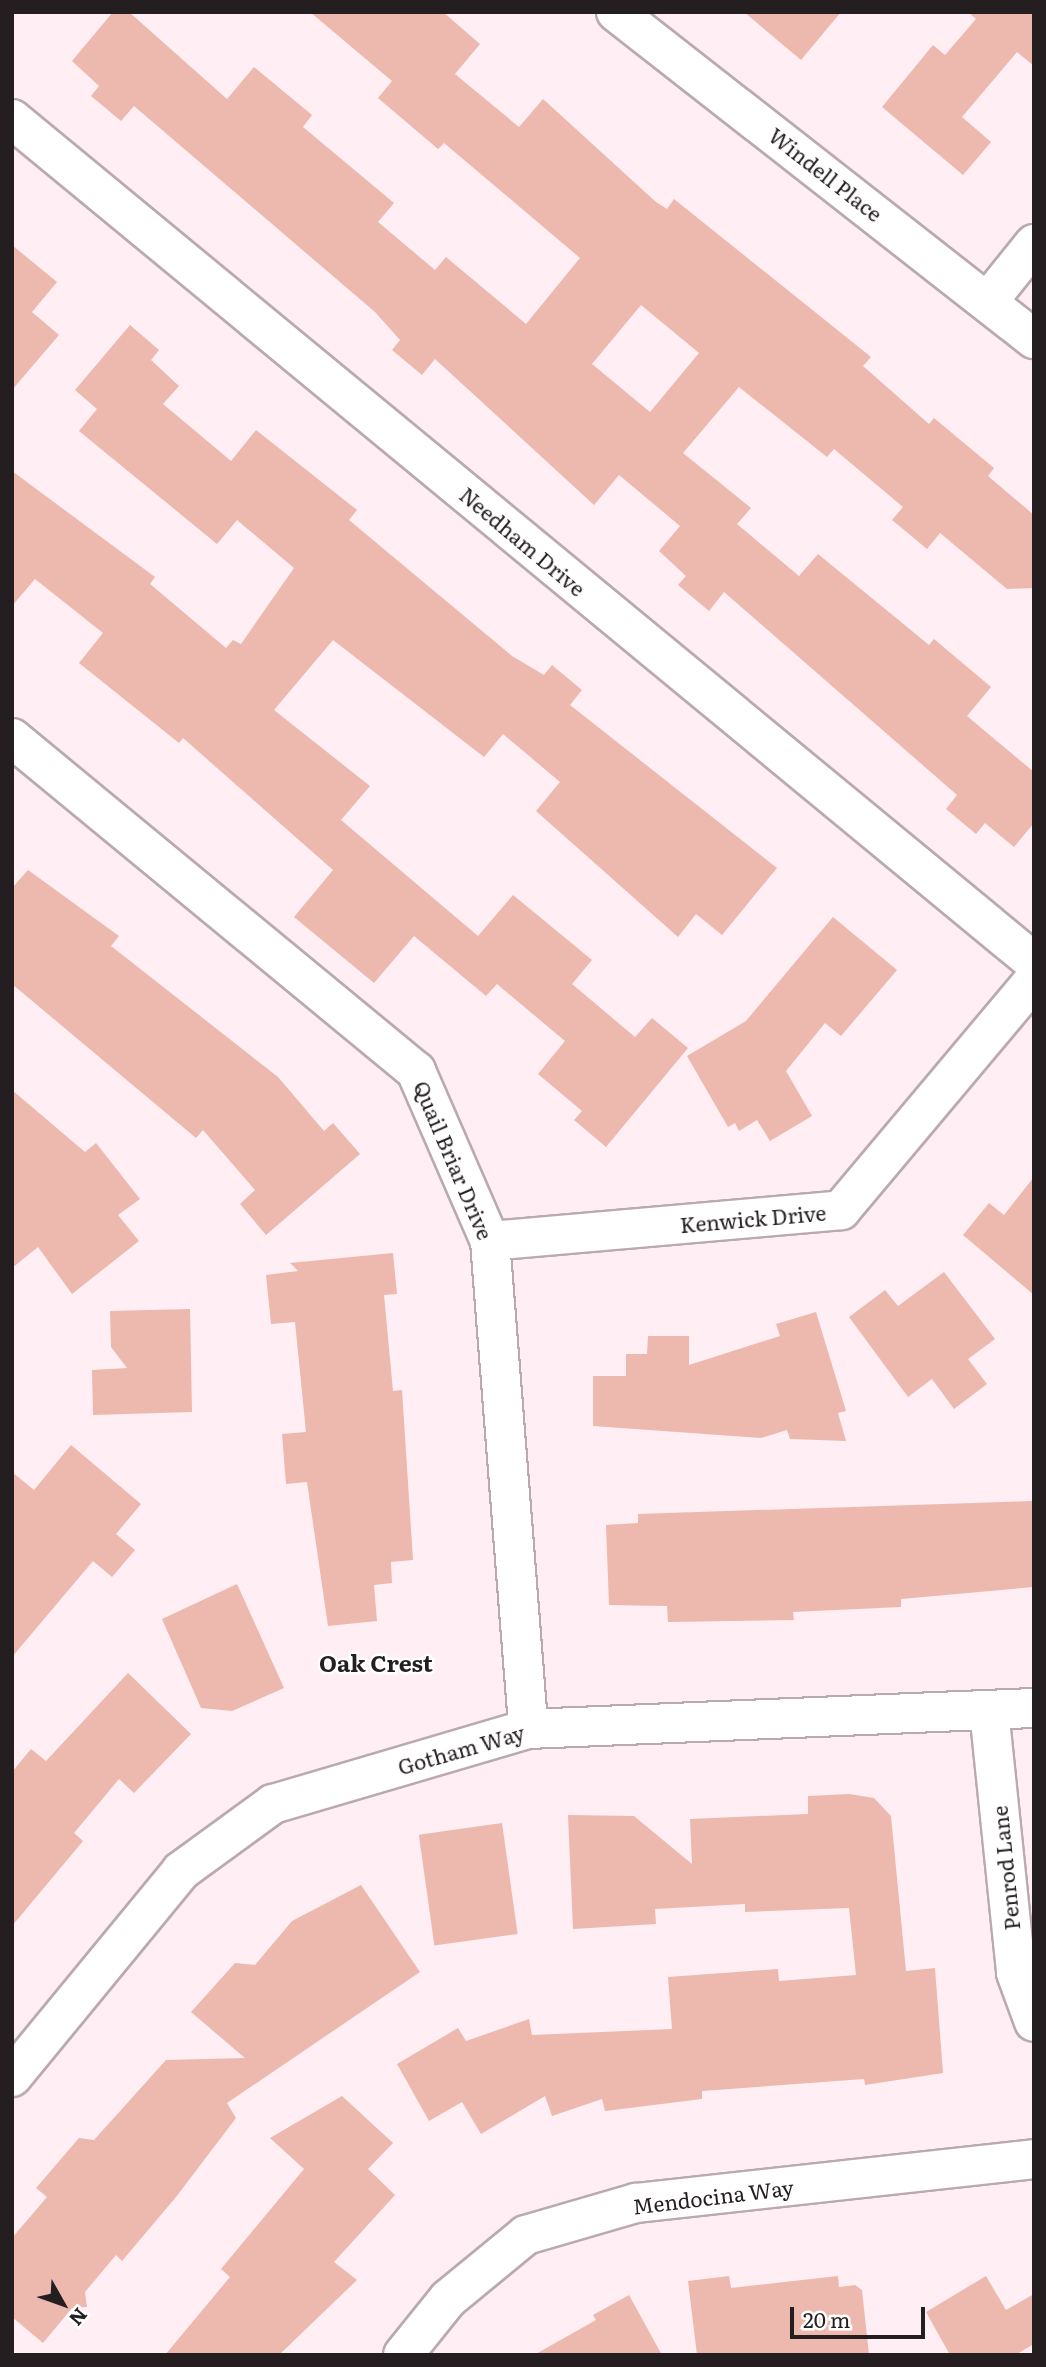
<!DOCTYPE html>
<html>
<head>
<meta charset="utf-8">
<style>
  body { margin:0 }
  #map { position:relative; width:1046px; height:2367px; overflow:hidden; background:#ffeef3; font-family:Literata,serif }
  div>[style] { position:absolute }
  .building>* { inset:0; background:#edb8ae; transform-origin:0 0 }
  .roads { filter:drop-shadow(2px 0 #baaaaf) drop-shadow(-2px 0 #baaaaf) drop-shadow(0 2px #baaaaf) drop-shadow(0 -2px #baaaaf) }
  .minor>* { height:38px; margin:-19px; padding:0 19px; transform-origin:19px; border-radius:19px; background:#fff }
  span { translate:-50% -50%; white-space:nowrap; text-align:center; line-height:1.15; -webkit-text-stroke:5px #fff; paint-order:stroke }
  .street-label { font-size:21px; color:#241e20 }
  .neighbourhood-label { font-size:23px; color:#241e20; font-weight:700 }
  .frame { position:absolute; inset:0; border:14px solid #241e20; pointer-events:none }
  .north { position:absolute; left:28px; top:2269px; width:70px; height:70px; -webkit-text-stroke:5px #fff; paint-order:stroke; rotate:130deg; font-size:19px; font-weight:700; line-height:28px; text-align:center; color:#241e20 }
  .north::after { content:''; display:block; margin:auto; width:24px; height:32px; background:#241e20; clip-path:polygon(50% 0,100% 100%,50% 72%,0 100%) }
  .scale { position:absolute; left:790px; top:2307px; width:135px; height:32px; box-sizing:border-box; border:4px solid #241e20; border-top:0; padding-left:9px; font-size:21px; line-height:24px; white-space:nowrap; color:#241e20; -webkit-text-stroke:5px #fff; paint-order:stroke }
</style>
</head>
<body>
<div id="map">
  <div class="building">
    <i style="clip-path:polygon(evenodd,113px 12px,129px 12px,227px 99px,254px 67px,312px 115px,303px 127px,394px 203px,378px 222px,435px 270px,446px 257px,526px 324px,580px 258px,444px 143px,438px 149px,378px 98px,392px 81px,310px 12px,443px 12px,480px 44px,455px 74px,519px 127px,543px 99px,656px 202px,667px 209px,674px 199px,871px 357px,863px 366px,929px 424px,934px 418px,994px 468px,988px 476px,1034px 515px,1034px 588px,1007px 589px,940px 533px,927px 549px,892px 520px,903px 507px,834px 449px,827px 457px,739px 387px,683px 453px,751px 508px,737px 524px,799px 576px,818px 554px,929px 645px,934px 639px,991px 687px,967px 716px,1034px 772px,1034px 823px,1014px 847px,985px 823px,976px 834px,946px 809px,957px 795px,724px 592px,709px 611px,678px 585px,686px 576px,659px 551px,680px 526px,619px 475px,594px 505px,435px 359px,422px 375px,392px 350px,400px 340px,375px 312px,134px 106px,121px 121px,91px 96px,99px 86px,72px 61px,113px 12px,641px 305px,699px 353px,650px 412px,592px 364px,641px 305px)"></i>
    <i style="clip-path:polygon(744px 12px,841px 12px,801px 60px)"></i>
    <i style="clip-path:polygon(968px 12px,1034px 12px,1034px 66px,1017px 52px,962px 117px,991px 142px,963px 175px,882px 107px,933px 45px,945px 55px,976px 19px)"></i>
    <i style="clip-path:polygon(12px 245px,57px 282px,32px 312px,59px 335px,12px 390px)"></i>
    <i style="clip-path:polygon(130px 325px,159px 350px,151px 360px,179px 386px,163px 404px,231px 461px,256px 430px,357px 510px,349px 520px,512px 656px,544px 675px,552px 665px,582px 690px,570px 705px,777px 868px,722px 935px,696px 914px,678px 937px,536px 811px,560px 782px,503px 734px,484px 757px,333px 640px,274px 710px,370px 786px,341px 820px,478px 936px,513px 895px,592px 960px,572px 984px,635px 1037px,652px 1018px,688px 1048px,606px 1147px,574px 1120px,582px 1111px,538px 1074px,565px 1041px,497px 984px,486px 996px,414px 936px,374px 983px,294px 917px,333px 870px,183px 738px,179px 743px,79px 663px,103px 633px,35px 579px,12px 606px,12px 471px,155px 577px,150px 584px,226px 648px,233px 640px,241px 644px,294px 568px,237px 520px,217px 544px,79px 431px,97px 409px,75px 390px)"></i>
    <i style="clip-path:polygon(28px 870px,119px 936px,111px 946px,278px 1077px,324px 1131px,333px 1123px,360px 1154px,266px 1235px,240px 1204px,255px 1190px,203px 1130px,196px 1138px,12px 984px,12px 888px)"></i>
    <i style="clip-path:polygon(833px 917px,897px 970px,841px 1036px,825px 1023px,786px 1071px,812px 1116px,770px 1141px,757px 1120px,739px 1131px,735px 1123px,728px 1127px,687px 1056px,746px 1021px)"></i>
    <i style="clip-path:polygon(12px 1090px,85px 1152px,96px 1143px,140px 1199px,118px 1215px,139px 1241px,72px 1294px,38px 1247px,12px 1268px)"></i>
    <i style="clip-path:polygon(1034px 1177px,1034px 1295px,963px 1235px,989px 1203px,1004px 1215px)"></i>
    <i style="clip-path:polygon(393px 1253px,397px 1294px,384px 1295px,393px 1391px,402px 1390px,413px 1560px,391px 1562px,392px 1583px,374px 1585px,377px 1621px,328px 1626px,307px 1482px,286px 1484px,282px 1434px,306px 1432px,295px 1322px,271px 1324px,266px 1275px,298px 1271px,290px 1263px)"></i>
    <i style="clip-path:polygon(944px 1272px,995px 1339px,968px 1359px,987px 1384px,954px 1409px,932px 1379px,908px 1397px,849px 1317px,885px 1290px,898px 1306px)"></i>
    <i style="clip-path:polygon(190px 1309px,192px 1412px,93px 1415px,92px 1370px,127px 1368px,111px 1347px,110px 1311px)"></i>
    <i style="clip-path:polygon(816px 1312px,846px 1411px,838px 1413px,846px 1441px,790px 1439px,787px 1430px,761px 1438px,593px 1426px,593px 1376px,626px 1376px,626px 1354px,647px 1354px,648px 1336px,689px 1336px,689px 1365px,780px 1336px,776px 1324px)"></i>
    <i style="clip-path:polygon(71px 1445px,141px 1504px,116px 1534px,135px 1550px,112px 1577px,93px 1561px,12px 1657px,12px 1472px,34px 1490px)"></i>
    <i style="clip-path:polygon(1034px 1501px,1034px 1587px,901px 1599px,901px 1607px,793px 1612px,794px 1620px,668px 1622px,667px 1606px,609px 1605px,606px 1525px,638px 1523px,638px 1514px)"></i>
    <i style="clip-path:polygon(237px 1584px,284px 1688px,232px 1711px,201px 1708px,162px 1619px)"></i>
    <i style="clip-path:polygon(128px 1673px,191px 1734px,134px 1793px,119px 1779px,74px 1833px,83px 1841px,12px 1926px,12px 1772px,31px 1749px,46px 1761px)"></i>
    <i style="clip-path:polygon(849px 1794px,874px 1798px,891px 1816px,906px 1971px,935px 1968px,943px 2073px,865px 2085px,864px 2079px,702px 2091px,702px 2099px,605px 2111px,602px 2099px,552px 2116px,545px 2096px,481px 2134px,462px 2102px,429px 2121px,397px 2064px,458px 2028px,466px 2041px,529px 2019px,532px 2035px,672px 2029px,668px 1977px,778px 1969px,779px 1981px,856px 1975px,849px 1908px,745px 1912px,745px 1904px,655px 1909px,656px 1924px,573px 1929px,568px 1815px,634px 1816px,692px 1864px,690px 1819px,808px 1814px,808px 1796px)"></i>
    <i style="left:502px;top:1823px;width:112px;height:84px;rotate:82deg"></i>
    <i style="clip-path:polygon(361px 1885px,420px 1972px,227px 2103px,236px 2118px,176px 2197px,122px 2261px,116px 2255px,85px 2292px,87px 2307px,72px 2308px,43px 2343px,12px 2317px,12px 2238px,47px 2197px,36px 2188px,79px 2138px,94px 2140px,166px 2060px,245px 2058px,191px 2012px,235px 1963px,255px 1965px,292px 1921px)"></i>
    <i style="clip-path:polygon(342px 2096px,393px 2143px,368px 2169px,395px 2195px,334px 2262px,357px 2280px,279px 2355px,165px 2355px,230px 2277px,221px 2269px,304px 2169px,270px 2138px)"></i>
    <i style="clip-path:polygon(729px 2276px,731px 2288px,838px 2276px,839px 2287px,855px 2285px,862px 2290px,869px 2355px,697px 2355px,688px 2281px)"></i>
    <i style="clip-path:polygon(986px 2276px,1006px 2310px,1034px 2294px,1034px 2344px,1015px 2355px,950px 2355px,926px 2312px)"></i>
    <i style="clip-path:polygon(629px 2295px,662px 2355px,534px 2355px,596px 2320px,593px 2315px)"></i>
  </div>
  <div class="roads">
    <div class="minor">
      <i style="left:616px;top:12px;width:531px;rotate:38.04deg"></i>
      <i style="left:12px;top:119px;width:1325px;rotate:39.52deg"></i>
      <i style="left:989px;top:300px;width:72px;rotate:-51.2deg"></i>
      <i style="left:12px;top:738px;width:524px;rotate:39.5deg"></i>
      <i style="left:416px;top:1071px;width:185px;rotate:66.5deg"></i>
      <i style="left:490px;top:1241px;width:489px;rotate:85.5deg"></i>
      <i style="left:490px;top:1241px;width:352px;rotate:-5deg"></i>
      <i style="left:841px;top:1210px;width:300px;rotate:-50deg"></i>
      <i style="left:989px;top:1710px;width:264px;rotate:84.1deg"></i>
      <i style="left:1016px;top:1973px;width:52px;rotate:69.8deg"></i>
      <i style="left:12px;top:2077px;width:266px;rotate:-50.6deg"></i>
      <i style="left:181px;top:1871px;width:114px;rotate:-36.1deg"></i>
      <i style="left:273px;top:1804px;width:266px;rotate:-16.4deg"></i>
      <i style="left:528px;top:1729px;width:506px;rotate:-2.38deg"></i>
      <i style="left:403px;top:2355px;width:72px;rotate:-51.2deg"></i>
      <i style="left:448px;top:2299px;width:101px;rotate:-39.4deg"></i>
      <i style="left:526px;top:2235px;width:115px;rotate:-16.2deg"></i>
      <i style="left:636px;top:2203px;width:400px;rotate:-6.3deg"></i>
    </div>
  </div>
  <div class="street-label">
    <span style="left:826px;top:174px;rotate:38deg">Windell Place</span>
    <span style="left:523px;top:541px;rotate:40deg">Needham Drive</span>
    <span style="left:454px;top:1160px;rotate:67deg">Quail Briar Drive</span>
    <span style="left:753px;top:1218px;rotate:-5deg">Kenwick Drive</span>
    <span style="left:461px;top:1749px;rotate:-16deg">Gotham Way</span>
    <span style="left:1005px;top:1868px;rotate:-96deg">Penrod Lane</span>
    <span style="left:713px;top:2196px;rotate:-7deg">Mendocina Way</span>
  </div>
  <div class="neighbourhood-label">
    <span style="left:376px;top:1662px">Oak Crest</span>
  </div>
  <div class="frame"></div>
  <div class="north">N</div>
  <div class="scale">20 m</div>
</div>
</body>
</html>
